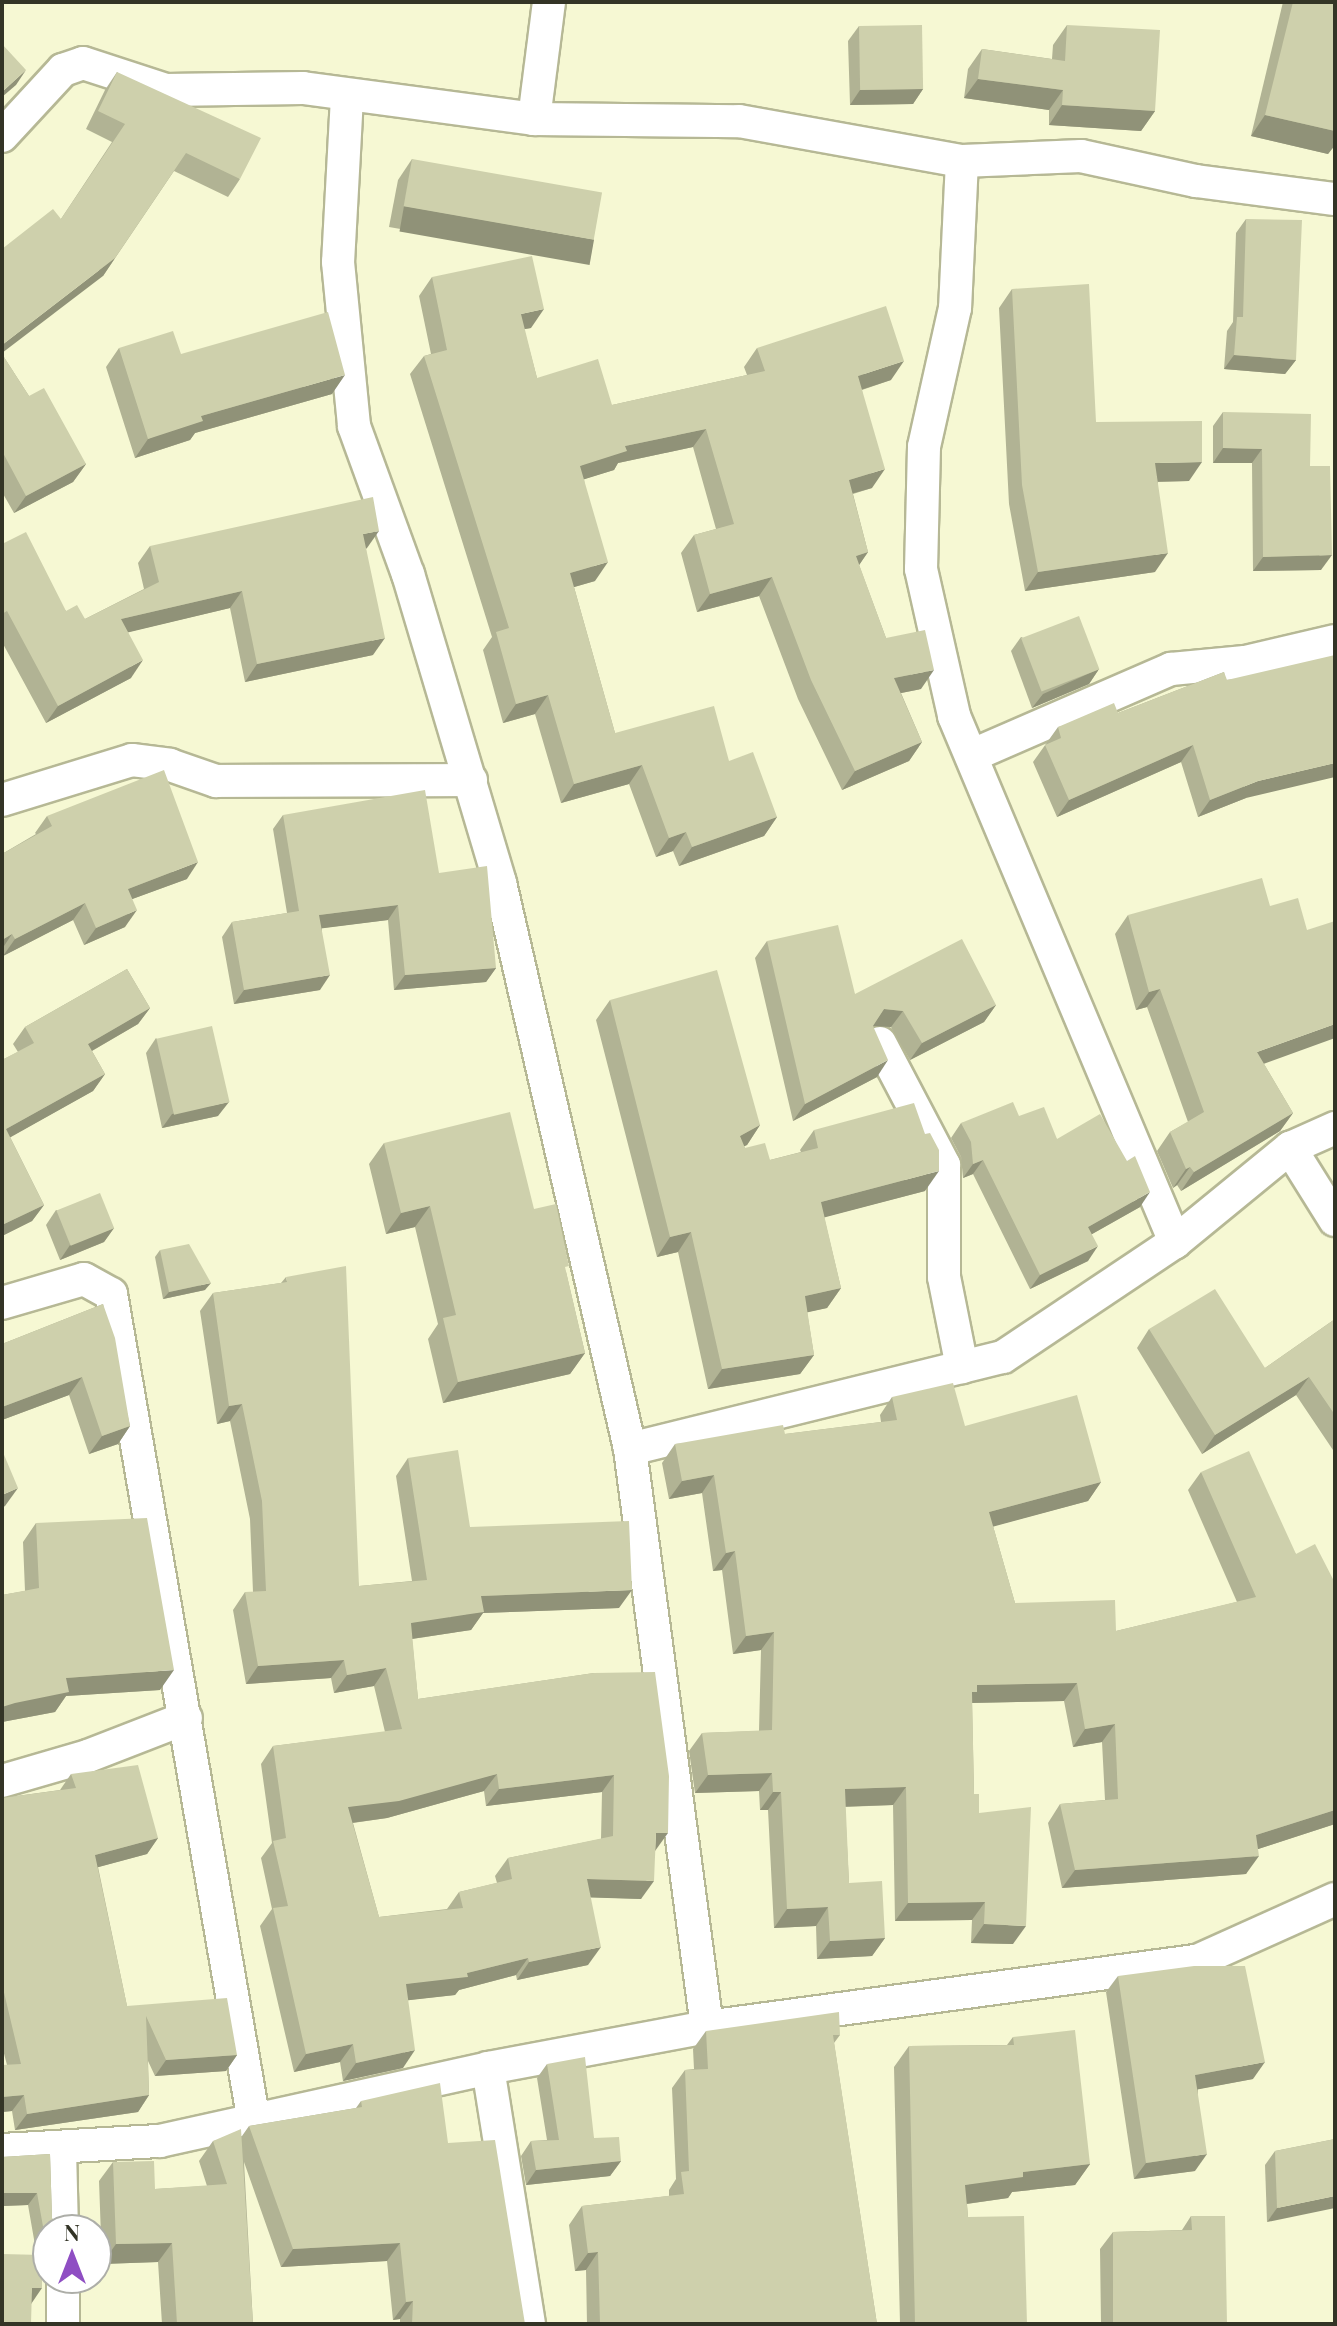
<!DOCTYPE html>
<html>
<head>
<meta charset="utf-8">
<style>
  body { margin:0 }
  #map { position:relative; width:1337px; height:2326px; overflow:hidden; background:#f6f8d3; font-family:"Playfair Display",serif }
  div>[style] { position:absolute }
  .roads { filter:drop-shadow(2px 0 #b6b895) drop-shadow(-2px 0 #b6b895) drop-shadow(0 2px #b6b895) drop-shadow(0 -2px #b6b895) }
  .street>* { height:32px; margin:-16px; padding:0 16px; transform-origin:16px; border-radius:16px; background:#fff }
  .wall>* { inset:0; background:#b1b394 }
  .shaded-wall>* { inset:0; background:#909278; transform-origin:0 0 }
  .building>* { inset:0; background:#ced0ac; transform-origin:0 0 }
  span { translate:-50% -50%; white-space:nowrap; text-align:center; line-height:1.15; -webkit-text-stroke:8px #fff; paint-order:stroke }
  .frame { position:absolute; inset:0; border:4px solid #333426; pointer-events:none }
  .north { position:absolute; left:32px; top:2214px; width:80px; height:80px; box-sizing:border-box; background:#fff; border:2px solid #adaea8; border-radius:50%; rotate:0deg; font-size:22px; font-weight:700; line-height:32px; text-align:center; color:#333426 }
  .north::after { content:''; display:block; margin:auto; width:28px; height:36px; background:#8f4ec3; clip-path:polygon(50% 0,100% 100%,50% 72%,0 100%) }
</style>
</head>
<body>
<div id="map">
  <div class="roads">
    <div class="street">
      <i style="left:347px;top:97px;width:165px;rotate:93.1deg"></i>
      <i style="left:338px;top:262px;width:165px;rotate:84.4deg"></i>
      <i style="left:354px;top:426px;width:158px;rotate:70deg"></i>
      <i style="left:408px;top:574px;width:322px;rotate:73.4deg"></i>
      <i style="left:500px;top:883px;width:581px;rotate:77.06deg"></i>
      <i style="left:630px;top:1449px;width:583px;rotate:82.41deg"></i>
      <i style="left:534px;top:119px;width:118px;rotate:-82.7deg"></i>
      <i style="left:2px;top:136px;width:90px;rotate:-47.3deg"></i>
      <i style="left:63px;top:70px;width:21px;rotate:-19deg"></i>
      <i style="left:83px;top:63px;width:87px;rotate:18deg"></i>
      <i style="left:166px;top:90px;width:137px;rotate:-0.8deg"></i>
      <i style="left:303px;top:88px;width:233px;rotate:7.6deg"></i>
      <i style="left:534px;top:119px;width:205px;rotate:0.6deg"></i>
      <i style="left:739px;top:121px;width:227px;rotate:10.2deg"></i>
      <i style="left:962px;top:161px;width:119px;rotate:-2.4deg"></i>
      <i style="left:1081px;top:156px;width:118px;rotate:12.3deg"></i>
      <i style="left:1196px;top:181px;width:140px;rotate:7.4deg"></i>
      <i style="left:962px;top:161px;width:147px;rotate:92.7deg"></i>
      <i style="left:955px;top:308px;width:142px;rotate:102.6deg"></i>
      <i style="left:924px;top:447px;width:122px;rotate:91.4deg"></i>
      <i style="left:921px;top:569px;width:151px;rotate:77.3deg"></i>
      <i style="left:954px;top:716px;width:571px;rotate:67.21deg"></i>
      <i style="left:973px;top:755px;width:216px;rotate:-23.5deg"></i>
      <i style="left:1171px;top:669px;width:74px;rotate:-5.4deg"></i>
      <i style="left:1245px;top:662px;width:92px;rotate:-13.1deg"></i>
      <i style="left:2px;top:800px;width:136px;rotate:-17.1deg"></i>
      <i style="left:132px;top:760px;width:38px;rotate:7deg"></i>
      <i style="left:170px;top:765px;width:49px;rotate:19.2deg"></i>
      <i style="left:216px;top:781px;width:255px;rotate:-0.2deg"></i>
      <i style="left:880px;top:1043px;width:138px;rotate:62.3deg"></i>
      <i style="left:944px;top:1165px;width:112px;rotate:90deg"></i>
      <i style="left:944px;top:1277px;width:92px;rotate:78.7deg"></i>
      <i style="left:1290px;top:1148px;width:85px;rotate:58deg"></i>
      <i style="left:2px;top:1303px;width:85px;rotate:-16.3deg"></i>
      <i style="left:84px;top:1279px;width:31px;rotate:29deg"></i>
      <i style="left:111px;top:1294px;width:840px;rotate:80.2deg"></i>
      <i style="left:630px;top:1449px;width:384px;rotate:-13.9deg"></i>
      <i style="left:1003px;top:1357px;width:207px;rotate:-33.8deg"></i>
      <i style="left:1175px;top:1242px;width:149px;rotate:-39.3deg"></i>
      <i style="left:1290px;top:1148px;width:49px;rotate:-24deg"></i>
      <i style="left:2px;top:1781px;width:90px;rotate:-16.2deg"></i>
      <i style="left:88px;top:1756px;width:105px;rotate:-21.2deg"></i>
      <i style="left:488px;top:2068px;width:259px;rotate:80.9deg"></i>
      <i style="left:60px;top:2149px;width:81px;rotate:88.6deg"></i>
      <i style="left:2px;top:2150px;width:158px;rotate:-3.3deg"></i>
      <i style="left:160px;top:2141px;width:336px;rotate:-12.5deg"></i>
      <i style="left:488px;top:2068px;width:223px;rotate:-10.6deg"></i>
      <i style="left:707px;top:2027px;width:494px;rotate:-7.7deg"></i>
      <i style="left:1197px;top:1961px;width:151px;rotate:-24.2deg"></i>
      <i style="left:63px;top:2278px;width:46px;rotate:90deg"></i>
    </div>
  </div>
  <div class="wall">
    <i style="clip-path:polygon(1283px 2px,1335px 2px,1335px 145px,1328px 154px,1251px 136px)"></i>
    <i style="clip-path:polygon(1067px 25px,1155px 111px,1141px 131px,1049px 125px,1049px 110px,964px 98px,968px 69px,982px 49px,1052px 59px,1053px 45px)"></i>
    <i style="clip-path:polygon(859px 26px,923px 89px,913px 104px,850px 105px,848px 41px)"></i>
    <i style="clip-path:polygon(117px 72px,240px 179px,228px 197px,174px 171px,103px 276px,61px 219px,112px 142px,86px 129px,105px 90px)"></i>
    <i style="clip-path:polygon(412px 159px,579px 260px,389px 227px,398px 180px)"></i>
    <i style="clip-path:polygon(1246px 219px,1296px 360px,1285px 374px,1224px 369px,1227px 331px,1233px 322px,1236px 233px)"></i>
    <i style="clip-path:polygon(432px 277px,531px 328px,524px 329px,537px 378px,612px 405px,747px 375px,744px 367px,757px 348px,891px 380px,862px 390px,872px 488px,853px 494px,868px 552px,859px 565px,886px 638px,921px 689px,901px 693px,922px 742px,909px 761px,842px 790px,798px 699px,759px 596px,697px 612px,681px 553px,694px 535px,716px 529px,693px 447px,618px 463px,614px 470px,584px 479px,595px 581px,574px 587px,615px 733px,729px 761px,777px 817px,764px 836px,679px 866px,673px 851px,656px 857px,629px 784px,561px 803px,535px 714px,503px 723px,483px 650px,492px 637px,410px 374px,424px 356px,431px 354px,419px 296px)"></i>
    <i style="clip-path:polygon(1012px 289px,1096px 422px,1189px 481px,1158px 482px,1155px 572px,1025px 591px,1009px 504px,999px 308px)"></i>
    <i style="clip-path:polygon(119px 348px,181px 354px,332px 394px,195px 433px,190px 440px,135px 458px,106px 367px)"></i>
    <i style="clip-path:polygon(2px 354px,29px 396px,86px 464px,73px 482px,14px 513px,2px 492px)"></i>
    <i style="clip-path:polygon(1223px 412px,1310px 466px,1321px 570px,1253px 571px,1252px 463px,1213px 463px,1213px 426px)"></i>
    <i style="clip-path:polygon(2px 544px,66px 611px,85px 619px,144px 589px,138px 563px,150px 546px,367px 548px,366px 549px,373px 655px,245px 682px,230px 608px,128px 632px,131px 678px,46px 723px,2px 642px)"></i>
    <i style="clip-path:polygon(1021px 637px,1099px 669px,1089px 684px,1032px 708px,1011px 651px)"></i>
    <i style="clip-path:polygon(1224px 672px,1246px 798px,1198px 817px,1181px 762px,1057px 817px,1033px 762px,1058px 727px,1118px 713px)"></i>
    <i style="clip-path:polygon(283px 815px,439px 873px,496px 968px,486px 982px,394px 990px,388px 920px,322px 928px,320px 990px,234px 1004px,222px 937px,232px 922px,287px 913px,273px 829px)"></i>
    <i style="clip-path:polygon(47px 816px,187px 879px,132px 899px,125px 927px,84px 945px,73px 920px,3px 956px,2px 953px,2px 854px,36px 834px,35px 833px)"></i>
    <i style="clip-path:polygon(1128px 915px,1264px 1064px,1293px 1113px,1280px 1131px,1181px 1191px,1177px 1185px,1173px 1188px,1157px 1151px,1170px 1132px,1188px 1122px,1147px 1007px,1136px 1010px,1115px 934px)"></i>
    <i style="clip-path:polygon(767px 941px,855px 994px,996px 1005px,984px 1022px,910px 1060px,891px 1027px,873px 1026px,877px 1077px,793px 1121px,755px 958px)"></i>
    <i style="clip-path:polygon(127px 969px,150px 1008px,138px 1024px,92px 1051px,105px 1074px,93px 1091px,10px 1137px,44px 1205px,32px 1221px,2px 1236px,2px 1060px,18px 1052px,13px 1044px,25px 1027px)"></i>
    <i style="clip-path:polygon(610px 1000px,760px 1125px,747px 1145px,744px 1146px,745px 1148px,770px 1160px,801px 1152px,800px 1150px,814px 1130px,925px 1191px,824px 1217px,841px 1288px,827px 1308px,807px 1312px,814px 1355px,800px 1374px,708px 1389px,678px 1252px,657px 1257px,596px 1020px)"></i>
    <i style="clip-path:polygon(156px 1038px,218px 1116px,162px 1128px,146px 1053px)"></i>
    <i style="clip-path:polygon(1019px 1116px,1057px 1139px,1140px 1207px,1092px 1234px,1088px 1261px,1030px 1289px,973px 1174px,963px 1178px,961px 1157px,951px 1138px,961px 1123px)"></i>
    <i style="clip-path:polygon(384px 1143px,534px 1209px,566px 1272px,585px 1353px,570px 1374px,443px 1403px,428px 1339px,438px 1324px,415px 1227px,386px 1234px,369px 1164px)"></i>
    <i style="clip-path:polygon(56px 1210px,114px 1228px,104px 1242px,60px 1260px,46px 1225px)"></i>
    <i style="clip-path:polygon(160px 1250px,205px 1290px,163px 1299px,155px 1257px)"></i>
    <i style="clip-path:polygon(evenodd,286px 1277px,359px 1586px,412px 1581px,396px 1476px,408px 1458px,470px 1527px,619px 1608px,483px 1613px,471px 1630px,412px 1639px,418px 1699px,594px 1673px,655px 1851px,641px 1899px,590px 1897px,588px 1965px,517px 1980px,516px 1975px,459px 1990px,455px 1995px,408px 2000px,403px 2068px,343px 2081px,340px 2062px,294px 2072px,260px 1926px,272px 1909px,261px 1858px,272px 1843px,261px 1764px,273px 1746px,385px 1732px,374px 1686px,334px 1693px,331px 1678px,246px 1684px,233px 1610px,245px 1592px,253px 1592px,250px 1519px,230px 1421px,217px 1424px,200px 1311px,213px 1293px,281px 1283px,286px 1277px,484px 1791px,486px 1806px,602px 1792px,601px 1839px,508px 1858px,495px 1876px,497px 1883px,459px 1892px,447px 1909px,379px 1917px,353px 1823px,387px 1818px,484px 1791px)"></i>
    <i style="clip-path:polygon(103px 1304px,130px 1426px,118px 1444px,89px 1454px,69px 1395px,2px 1420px,2px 1344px)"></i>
    <i style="clip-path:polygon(1335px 1319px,1335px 1453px,1296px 1395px,1202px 1454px,1137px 1348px,1149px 1329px,1265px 1368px)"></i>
    <i style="clip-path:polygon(892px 1397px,1101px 1482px,1088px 1501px,993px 1526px,1015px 1603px,1116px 1631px,1237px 1602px,1188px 1490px,1201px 1472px,1296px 1554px,1335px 1583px,1335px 1824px,1258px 1849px,1246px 1874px,1062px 1888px,1048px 1823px,1060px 1804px,1105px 1800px,1102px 1742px,1073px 1747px,1064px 1701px,972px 1703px,974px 1794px,1013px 1944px,971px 1943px,972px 1920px,895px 1921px,893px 1805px,845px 1807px,849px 1883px,885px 1938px,872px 1956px,817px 1959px,816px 1926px,774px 1928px,768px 1810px,760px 1810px,759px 1791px,695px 1793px,689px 1751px,702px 1733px,759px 1731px,761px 1650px,733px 1654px,722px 1570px,713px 1571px,702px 1493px,669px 1499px,662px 1463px,675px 1444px,785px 1434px,881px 1422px,880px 1415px)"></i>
    <i style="clip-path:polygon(36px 1523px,160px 1690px,66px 1696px,55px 1712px,2px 1722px,2px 1595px,25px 1591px,23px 1542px)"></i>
    <i style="clip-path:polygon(71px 1774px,158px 1838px,147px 1854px,98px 1867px,127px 2006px,237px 2055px,226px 2071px,155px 2076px,148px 2061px,149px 2095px,138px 2112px,15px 2130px,12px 2111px,2px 2112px,2px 2065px,7px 2065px,2px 2046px,2px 1798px,60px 1790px)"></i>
    <i style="clip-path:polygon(1118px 1976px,1253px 2079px,1198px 2089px,1195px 2171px,1134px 2179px,1106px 1992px)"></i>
    <i style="clip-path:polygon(706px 2031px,840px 2035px,834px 2043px,877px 2324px,587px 2324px,586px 2270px,575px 2271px,569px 2225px,582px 2206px,669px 2196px,669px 2190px,676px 2179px,672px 2088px,685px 2070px,694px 2069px,693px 2049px)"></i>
    <i style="clip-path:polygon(1013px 2037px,1090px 2164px,1075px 2185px,1012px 2192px,1008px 2198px,967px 2204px,968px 2217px,1027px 2324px,900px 2324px,894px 2067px,909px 2046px,1007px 2045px)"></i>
    <i style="clip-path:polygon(547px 2064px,594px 2138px,621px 2161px,610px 2176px,526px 2185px,521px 2156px,531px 2141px,547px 2140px,537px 2078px)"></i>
    <i style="clip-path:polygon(361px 2101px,448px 2143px,525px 2324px,400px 2324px,400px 2319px,393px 2320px,387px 2261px,281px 2267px,244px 2162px,253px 2324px,162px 2324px,158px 2262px,102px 2264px,99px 2181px,113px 2162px,155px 2189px,207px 2186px,199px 2161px,213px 2141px,242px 2136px,249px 2126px,356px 2108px)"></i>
    <i style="clip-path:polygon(1335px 2139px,1267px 2222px,1265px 2165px,1275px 2151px)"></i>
    <i style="clip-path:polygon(50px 2154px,52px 2218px,58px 2230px,35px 2245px,28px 2205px,2px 2206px,2px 2157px)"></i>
    <i style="clip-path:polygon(1191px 2216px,1227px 2324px,1101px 2324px,1100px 2249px,1113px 2232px,1182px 2230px)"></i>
  </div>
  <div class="shaded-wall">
    <i style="clip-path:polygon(26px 70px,16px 85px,2px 97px,2px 92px)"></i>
    <i style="clip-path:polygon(978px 79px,1063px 90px,1049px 110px,964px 98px)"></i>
    <i style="clip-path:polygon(923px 89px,913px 104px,850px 105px,860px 90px)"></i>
    <i style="clip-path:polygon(1062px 105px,1155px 111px,1141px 131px,1049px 125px)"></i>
    <i style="clip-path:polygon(1265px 115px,1335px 131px,1335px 145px,1328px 154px,1251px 136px)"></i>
    <i style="left:404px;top:206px;width:193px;height:26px;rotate:10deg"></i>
    <i style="clip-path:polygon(115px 258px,103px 276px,2px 353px,2px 345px)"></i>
    <i style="clip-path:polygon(544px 309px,531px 328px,507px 332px,521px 314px)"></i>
    <i style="clip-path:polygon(1234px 355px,1296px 360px,1285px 374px,1224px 369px)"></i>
    <i style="clip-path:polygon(904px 361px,891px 380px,845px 395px,858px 376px)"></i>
    <i style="clip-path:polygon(345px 375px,332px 394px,195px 433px,190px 440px,135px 458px,148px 439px,201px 416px)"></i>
    <i style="clip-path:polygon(706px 429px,693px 447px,618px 463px,614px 470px,566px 485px,580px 466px,625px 446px)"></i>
    <i style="clip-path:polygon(1223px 448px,1262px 449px,1252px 463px,1213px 463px)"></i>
    <i style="clip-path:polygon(1202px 462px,1189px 481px,1142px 482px,1155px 463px)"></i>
    <i style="clip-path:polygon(86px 464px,73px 482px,14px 513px,26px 496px)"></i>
    <i style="clip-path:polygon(885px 469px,872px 488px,836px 498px,849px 480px)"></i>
    <i style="clip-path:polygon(379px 531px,367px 548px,351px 552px,363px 534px)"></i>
    <i style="clip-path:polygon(868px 552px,855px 571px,856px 556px)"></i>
    <i style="clip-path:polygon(1168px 553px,1155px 572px,1025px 591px,1038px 572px)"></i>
    <i style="clip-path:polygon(1332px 555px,1321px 570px,1253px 571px,1263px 557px)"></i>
    <i style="clip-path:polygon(608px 562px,595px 581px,557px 592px,570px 573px)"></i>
    <i style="clip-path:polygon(772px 577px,759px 596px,697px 612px,710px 594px)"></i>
    <i style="clip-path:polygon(242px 591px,230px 608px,109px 637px,121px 619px)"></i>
    <i style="clip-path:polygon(385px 638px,373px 655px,245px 682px,257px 664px)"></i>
    <i style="clip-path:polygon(143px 660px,131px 678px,46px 723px,58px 706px)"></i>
    <i style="clip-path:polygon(1099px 669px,1089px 684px,1032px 708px,1043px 694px)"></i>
    <i style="clip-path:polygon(934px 670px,921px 689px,881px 697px,894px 678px)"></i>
    <i style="clip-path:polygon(548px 695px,535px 714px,503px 723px,516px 704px)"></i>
    <i style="clip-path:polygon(922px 742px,909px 761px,842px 790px,855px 771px)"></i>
    <i style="clip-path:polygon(1193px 745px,1181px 762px,1057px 817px,1069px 800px)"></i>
    <i style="clip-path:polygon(1335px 763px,1335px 777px,1246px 798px,1198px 817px,1210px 800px,1258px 781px)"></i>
    <i style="clip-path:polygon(642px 765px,629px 784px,561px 803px,574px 784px)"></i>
    <i style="clip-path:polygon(777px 817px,764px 836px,679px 866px,692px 847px)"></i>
    <i style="clip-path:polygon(686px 832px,673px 851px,656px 857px,669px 838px)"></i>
    <i style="clip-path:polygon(198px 862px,187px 879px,116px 905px,128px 889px)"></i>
    <i style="clip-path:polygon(85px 903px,73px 920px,3px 956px,15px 939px)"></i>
    <i style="clip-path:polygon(398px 905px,388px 920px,309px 930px,319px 915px)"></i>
    <i style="clip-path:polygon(137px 910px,125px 927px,84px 945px,96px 928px)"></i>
    <i style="clip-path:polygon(12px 934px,2px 949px,2px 940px)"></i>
    <i style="clip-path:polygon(496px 968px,486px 982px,394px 990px,405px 975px)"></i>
    <i style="clip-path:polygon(330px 975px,320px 990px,234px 1004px,244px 990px)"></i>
    <i style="clip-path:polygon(1160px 989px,1147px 1007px,1136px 1010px,1149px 992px)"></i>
    <i style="clip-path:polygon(996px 1005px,984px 1022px,910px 1060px,922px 1043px)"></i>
    <i style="clip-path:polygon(150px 1008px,138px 1024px,76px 1060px,88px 1044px)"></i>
    <i style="clip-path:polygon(884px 1009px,903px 1011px,891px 1027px,872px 1026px)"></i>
    <i style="clip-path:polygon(1335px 1024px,1335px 1038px,1244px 1071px,1257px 1052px)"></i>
    <i style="clip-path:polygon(888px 1060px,877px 1077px,793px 1121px,805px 1104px)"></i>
    <i style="clip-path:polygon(105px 1074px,93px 1091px,2px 1142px,6px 1129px)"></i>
    <i style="clip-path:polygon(229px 1102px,218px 1116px,162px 1128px,172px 1114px)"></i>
    <i style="clip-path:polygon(1293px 1113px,1280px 1131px,1181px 1191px,1194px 1172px)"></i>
    <i style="clip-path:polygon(760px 1125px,747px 1145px,726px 1155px,740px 1136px)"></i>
    <i style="clip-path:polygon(983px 1160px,973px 1174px,963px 1178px,973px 1164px)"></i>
    <i style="clip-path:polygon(1190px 1167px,1177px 1185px,1173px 1188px,1186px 1169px)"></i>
    <i style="clip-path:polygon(939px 1171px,925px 1191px,807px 1222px,821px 1202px)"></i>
    <i style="clip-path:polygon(1150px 1192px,1140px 1207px,1078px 1242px,1088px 1227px)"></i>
    <i style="clip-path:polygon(44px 1205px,32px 1221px,2px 1236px,2px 1225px)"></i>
    <i style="clip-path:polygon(430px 1206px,415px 1227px,386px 1234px,401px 1213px)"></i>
    <i style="clip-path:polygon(114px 1228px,104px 1242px,60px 1260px,70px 1245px)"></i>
    <i style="clip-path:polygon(691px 1232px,678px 1252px,657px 1257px,670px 1237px)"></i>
    <i style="clip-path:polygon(1098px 1246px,1088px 1261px,1030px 1289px,1040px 1275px)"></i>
    <i style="clip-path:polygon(211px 1283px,205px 1290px,163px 1299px,169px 1292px)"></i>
    <i style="clip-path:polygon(841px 1288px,827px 1308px,791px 1316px,805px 1296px)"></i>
    <i style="clip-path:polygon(585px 1353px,570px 1374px,443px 1403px,458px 1382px)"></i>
    <i style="clip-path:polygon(814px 1355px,800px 1374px,708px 1389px,722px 1369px)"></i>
    <i style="clip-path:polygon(82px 1377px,69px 1395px,2px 1420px,2px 1407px)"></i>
    <i style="clip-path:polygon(1309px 1377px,1296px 1395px,1202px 1454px,1215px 1435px)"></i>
    <i style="clip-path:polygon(242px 1404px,230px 1421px,217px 1424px,229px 1406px)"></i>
    <i style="clip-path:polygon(130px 1426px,118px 1444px,89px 1454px,102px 1436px)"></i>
    <i style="clip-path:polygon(714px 1475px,702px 1493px,669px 1499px,682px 1481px)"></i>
    <i style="clip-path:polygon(1101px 1482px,1088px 1501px,977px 1531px,989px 1512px)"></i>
    <i style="clip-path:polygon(18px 1488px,5px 1506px,2px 1508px,2px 1495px)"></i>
    <i style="clip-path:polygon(735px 1551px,722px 1570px,713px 1571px,726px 1553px)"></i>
    <i style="clip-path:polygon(632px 1590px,619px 1608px,483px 1613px,471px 1630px,398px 1641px,411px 1623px,481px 1596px)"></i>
    <i style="clip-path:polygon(774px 1632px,761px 1650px,733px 1654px,746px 1636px)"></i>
    <i style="clip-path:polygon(344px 1660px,331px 1678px,246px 1684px,258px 1666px)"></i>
    <i style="clip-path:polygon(386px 1668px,374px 1686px,334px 1693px,347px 1675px)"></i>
    <i style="clip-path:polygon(174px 1670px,160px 1690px,66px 1696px,55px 1712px,2px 1722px,2px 1707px,66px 1678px)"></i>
    <i style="clip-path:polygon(1077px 1683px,1064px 1701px,969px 1703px,959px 1710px,977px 1685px)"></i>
    <i style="clip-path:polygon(1115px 1724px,1102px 1742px,1073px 1747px,1085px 1729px)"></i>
    <i style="clip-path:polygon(772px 1773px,759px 1791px,695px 1793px,708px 1775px)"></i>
    <i style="clip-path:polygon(497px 1774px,484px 1791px,387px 1818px,336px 1825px,348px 1807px)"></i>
    <i style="clip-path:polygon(614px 1775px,602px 1792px,486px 1806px,499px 1789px)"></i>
    <i style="clip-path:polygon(906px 1787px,893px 1805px,832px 1807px,845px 1789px)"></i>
    <i style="clip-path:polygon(773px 1792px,781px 1792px,768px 1810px,760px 1810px)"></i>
    <i style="clip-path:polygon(1335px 1810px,1335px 1824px,1243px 1854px,1256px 1835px)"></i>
    <i style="clip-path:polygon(656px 1833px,668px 1833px,655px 1851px)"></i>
    <i style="clip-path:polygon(158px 1838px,147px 1854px,84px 1871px,95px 1855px)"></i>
    <i style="clip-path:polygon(1259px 1856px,1246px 1874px,1062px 1888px,1075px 1870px)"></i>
    <i style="clip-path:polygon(587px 1879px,654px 1881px,641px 1899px,574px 1897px)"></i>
    <i style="clip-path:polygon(985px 1902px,972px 1920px,895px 1921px,908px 1903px)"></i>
    <i style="clip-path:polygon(828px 1907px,816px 1926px,774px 1928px,787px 1909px)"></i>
    <i style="clip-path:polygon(984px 1924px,1026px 1926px,1013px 1944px,971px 1943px)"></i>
    <i style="clip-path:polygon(885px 1938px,872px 1956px,817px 1959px,830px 1941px)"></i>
    <i style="clip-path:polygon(601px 1947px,588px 1965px,517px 1980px,529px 1962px)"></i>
    <i style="clip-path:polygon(528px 1958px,516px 1975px,459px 1990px,455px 1995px,393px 2002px,406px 1984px,467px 1973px)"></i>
    <i style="clip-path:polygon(353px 2044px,340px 2062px,294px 2072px,306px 2054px)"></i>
    <i style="clip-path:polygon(415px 2050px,403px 2068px,343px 2081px,356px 2063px)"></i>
    <i style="clip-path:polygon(237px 2055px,226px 2071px,155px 2076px,166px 2060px)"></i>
    <i style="clip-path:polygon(1265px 2062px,1253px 2079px,1184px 2092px,1195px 2075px)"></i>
    <i style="clip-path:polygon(24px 2095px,12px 2111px,2px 2112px,2px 2097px)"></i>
    <i style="clip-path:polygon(149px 2095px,138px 2112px,15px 2130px,27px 2114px)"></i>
    <i style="clip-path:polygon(1207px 2154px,1195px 2171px,1134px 2179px,1146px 2163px)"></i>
    <i style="clip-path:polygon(621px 2161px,610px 2176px,526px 2185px,536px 2170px)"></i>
    <i style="clip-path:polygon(1090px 2164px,1075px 2185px,1012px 2192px,1008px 2198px,951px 2206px,965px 2185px,1023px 2172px)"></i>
    <i style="clip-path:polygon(2px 2193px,37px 2193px,28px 2205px,2px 2206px)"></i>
    <i style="clip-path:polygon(1335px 2196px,1335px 2208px,1267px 2222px,1277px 2208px)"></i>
    <i style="clip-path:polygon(44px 2232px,48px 2232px,48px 2244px,35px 2245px)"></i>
    <i style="clip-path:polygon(172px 2243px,158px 2262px,102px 2264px,116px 2244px)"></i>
    <i style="clip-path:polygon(400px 2243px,387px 2261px,281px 2267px,293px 2249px)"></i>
    <i style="clip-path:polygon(598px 2252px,586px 2270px,575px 2271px,588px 2253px)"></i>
    <i style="clip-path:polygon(32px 2288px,42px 2288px,29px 2307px)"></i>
    <i style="clip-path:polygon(413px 2301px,400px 2319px,393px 2320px,406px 2302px)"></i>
  </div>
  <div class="building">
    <i style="clip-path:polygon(1293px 2px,1335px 2px,1335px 131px,1265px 115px)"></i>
    <i style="left:922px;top:25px;width:64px;height:63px;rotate:89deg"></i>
    <i style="clip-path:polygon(1067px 25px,1160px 30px,1155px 111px,1062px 105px,1063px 90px,978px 79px,982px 49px,1065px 61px)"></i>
    <i style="clip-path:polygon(2px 44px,26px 70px,2px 92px)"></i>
    <i style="clip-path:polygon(117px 72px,261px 138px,240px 179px,186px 153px,115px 258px,2px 345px,2px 249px,53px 209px,61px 219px,125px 124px,98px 111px)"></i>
    <i style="left:412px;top:159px;width:193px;height:48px;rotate:10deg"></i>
    <i style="clip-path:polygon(1246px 219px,1302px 220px,1296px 360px,1234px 355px,1237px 317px,1243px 317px)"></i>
    <i style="clip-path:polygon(532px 256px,544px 309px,521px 314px,537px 378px,598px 359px,612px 405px,765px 371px,757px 348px,886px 306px,904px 361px,858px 376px,885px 469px,849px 480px,868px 552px,856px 556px,886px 638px,925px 630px,934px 670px,894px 678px,922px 742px,855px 771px,811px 680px,772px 577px,710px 594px,694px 535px,734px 524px,706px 429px,625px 446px,627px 451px,580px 466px,608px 562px,570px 573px,615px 733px,714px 706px,729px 761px,753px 752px,777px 817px,692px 847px,686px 832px,669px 838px,642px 765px,574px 784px,548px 695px,516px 704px,496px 632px,509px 628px,424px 356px,447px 350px,432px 277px)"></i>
    <i style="clip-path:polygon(1089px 284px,1096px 422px,1202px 421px,1202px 462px,1155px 463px,1168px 553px,1038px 572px,1022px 485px,1012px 289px)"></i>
    <i style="clip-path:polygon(328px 312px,345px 375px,201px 416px,203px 421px,148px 439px,119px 348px,173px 331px,181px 354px)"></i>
    <i style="clip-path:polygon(2px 354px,29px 396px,44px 388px,86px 464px,26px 496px,2px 451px)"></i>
    <i style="clip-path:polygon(1223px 412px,1311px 414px,1310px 466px,1330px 466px,1332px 555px,1263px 557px,1262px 449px,1223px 448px)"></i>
    <i style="clip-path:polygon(373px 497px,379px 531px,363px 534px,385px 638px,257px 664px,242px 591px,121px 619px,143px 660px,58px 706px,7px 611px,2px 614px,2px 544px,26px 532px,66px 611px,77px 605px,85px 619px,159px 582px,150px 546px)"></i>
    <i style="left:1079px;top:616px;width:57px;height:62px;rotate:69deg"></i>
    <i style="clip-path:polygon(1335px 655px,1335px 763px,1258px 781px,1210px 800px,1193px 745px,1069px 800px,1045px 745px,1061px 738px,1058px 727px,1114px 703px,1118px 713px,1224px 672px,1227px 680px)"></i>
    <i style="clip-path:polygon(164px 770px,198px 862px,128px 889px,137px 910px,96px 928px,85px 903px,15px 939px,12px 934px,2px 940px,2px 854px,52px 826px,47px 816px)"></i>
    <i style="clip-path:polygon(425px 790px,439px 873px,487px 866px,496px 968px,405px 975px,398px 905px,319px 915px,330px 975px,244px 990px,232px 922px,299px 911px,283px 815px)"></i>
    <i style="clip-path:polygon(1262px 878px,1270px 906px,1298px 898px,1307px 930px,1335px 921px,1335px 1024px,1257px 1052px,1293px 1113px,1194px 1172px,1190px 1167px,1186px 1169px,1170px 1132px,1204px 1112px,1160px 989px,1149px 992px,1128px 915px)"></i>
    <i style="clip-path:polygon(838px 925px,855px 994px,962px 939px,996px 1005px,922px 1043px,903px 1011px,884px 1009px,873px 1026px,888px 1060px,805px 1104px,767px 941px)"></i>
    <i style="clip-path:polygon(127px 969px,150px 1008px,88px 1044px,105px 1074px,6px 1129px,44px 1205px,2px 1225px,2px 1060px,34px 1043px,25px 1027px)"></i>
    <i style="clip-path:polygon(717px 970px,760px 1125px,740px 1136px,745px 1148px,765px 1143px,770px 1160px,818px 1148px,814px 1130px,914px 1103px,925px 1134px,930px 1133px,939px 1150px,939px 1171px,821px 1202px,841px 1288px,805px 1296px,814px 1355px,722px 1369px,691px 1232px,670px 1237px,610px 1000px)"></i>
    <i style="left:212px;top:1026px;width:78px;height:57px;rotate:77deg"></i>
    <i style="clip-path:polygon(1013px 1102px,1019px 1116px,1044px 1107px,1057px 1139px,1100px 1114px,1127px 1161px,1135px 1156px,1150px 1192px,1088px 1227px,1098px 1246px,1040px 1275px,983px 1160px,973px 1164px,971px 1142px,961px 1123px)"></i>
    <i style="clip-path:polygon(510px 1112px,534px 1209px,556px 1204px,569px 1266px,565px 1267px,585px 1353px,458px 1382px,443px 1318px,456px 1315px,430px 1206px,401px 1213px,384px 1143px)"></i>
    <i style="left:100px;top:1193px;width:38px;height:47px;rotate:68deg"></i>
    <i style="clip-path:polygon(189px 1244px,211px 1283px,169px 1292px,160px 1250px)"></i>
    <i style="clip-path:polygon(evenodd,346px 1266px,359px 1586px,427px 1580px,408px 1458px,458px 1450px,470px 1527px,629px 1521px,632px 1590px,481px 1596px,484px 1612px,411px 1623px,418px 1699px,594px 1673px,655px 1672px,669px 1776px,668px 1833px,656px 1833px,654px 1881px,587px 1879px,601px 1947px,529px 1962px,528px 1958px,467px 1973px,468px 1977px,406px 1984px,415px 2050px,356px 2063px,353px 2044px,306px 2054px,273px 1908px,288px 1906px,273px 1841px,286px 1838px,273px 1746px,402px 1729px,386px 1668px,347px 1675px,344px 1660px,258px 1666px,245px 1592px,266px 1591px,262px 1501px,242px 1404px,229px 1406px,213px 1293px,287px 1282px,286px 1277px,346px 1266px,497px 1774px,499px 1789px,614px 1775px,613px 1836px,508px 1858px,512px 1879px,459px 1892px,463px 1908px,379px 1917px,348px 1807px,399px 1801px,497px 1774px)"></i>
    <i style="clip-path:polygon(1215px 1289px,1265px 1368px,1335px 1319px,1335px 1415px,1309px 1377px,1215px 1435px,1149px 1329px)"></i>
    <i style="clip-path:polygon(103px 1304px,115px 1338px,130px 1426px,102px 1436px,82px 1377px,2px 1407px,2px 1344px)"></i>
    <i style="clip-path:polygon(953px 1383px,965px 1426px,1077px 1395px,1101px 1482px,989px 1512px,1015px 1603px,1115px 1600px,1116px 1631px,1256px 1597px,1201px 1472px,1249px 1451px,1296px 1554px,1315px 1544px,1335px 1583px,1335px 1810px,1256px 1835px,1259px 1856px,1075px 1870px,1060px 1804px,1118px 1799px,1115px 1724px,1085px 1729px,1077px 1683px,977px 1685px,977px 1692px,972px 1692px,974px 1794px,979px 1794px,979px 1813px,1031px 1807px,1026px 1926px,984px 1924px,985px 1902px,908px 1903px,906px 1787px,845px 1789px,849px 1883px,882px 1881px,885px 1938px,830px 1941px,828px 1907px,787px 1909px,781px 1792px,773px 1792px,772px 1773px,708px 1775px,702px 1733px,772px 1730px,774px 1632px,746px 1636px,735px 1551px,726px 1553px,714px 1475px,682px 1481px,675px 1444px,783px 1425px,785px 1434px,897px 1420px,892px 1397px)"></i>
    <i style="clip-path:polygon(2px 1450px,18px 1488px,2px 1495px)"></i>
    <i style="clip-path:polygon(147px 1518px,174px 1670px,66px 1678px,69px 1692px,15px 1703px,2px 1707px,2px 1595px,39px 1588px,36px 1523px)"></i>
    <i style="clip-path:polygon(138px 1765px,158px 1838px,95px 1855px,127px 2006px,227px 1998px,237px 2055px,166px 2060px,146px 2016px,149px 2095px,27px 2114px,24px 2095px,2px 2097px,2px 2065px,21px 2064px,2px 1984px,2px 1798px,76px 1788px,71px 1774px)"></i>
    <i style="clip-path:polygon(1194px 1966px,1245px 1966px,1265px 2062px,1195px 2075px,1207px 2154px,1146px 2163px,1118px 1976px)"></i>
    <i style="clip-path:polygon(839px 2012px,840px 2035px,833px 2035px,877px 2324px,600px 2323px,598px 2252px,588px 2253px,582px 2206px,684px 2194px,681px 2172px,689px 2171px,685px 2070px,708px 2069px,706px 2031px)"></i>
    <i style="clip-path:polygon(1075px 2030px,1090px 2164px,1023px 2172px,1023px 2177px,965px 2185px,968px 2217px,1024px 2216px,1027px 2324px,915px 2324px,909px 2046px,1014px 2045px,1013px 2037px)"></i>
    <i style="clip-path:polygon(585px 2057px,594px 2138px,619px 2137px,621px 2161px,536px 2170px,531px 2141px,559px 2140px,547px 2064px)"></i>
    <i style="clip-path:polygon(440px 2083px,448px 2143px,495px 2140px,525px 2324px,412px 2324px,413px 2301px,406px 2302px,400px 2243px,293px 2249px,249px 2126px,362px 2107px,361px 2101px)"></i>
    <i style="clip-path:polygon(241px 2129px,253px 2324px,177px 2324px,172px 2243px,116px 2244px,113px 2162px,154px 2161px,155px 2189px,227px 2184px,213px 2141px)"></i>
    <i style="clip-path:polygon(1335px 2139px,1335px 2196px,1277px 2208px,1275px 2151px)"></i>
    <i style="clip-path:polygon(50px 2154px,52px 2218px,58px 2230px,48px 2230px,48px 2232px,44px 2232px,37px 2193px,2px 2193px,2px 2157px)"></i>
    <i style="clip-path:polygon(1191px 2216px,1225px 2216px,1227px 2324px,1113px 2324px,1113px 2232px,1192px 2230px)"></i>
    <i style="clip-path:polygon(2px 2254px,42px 2255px,42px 2288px,32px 2288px,31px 2324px,2px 2324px)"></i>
  </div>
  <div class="frame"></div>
  <div class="north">N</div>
</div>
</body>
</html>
